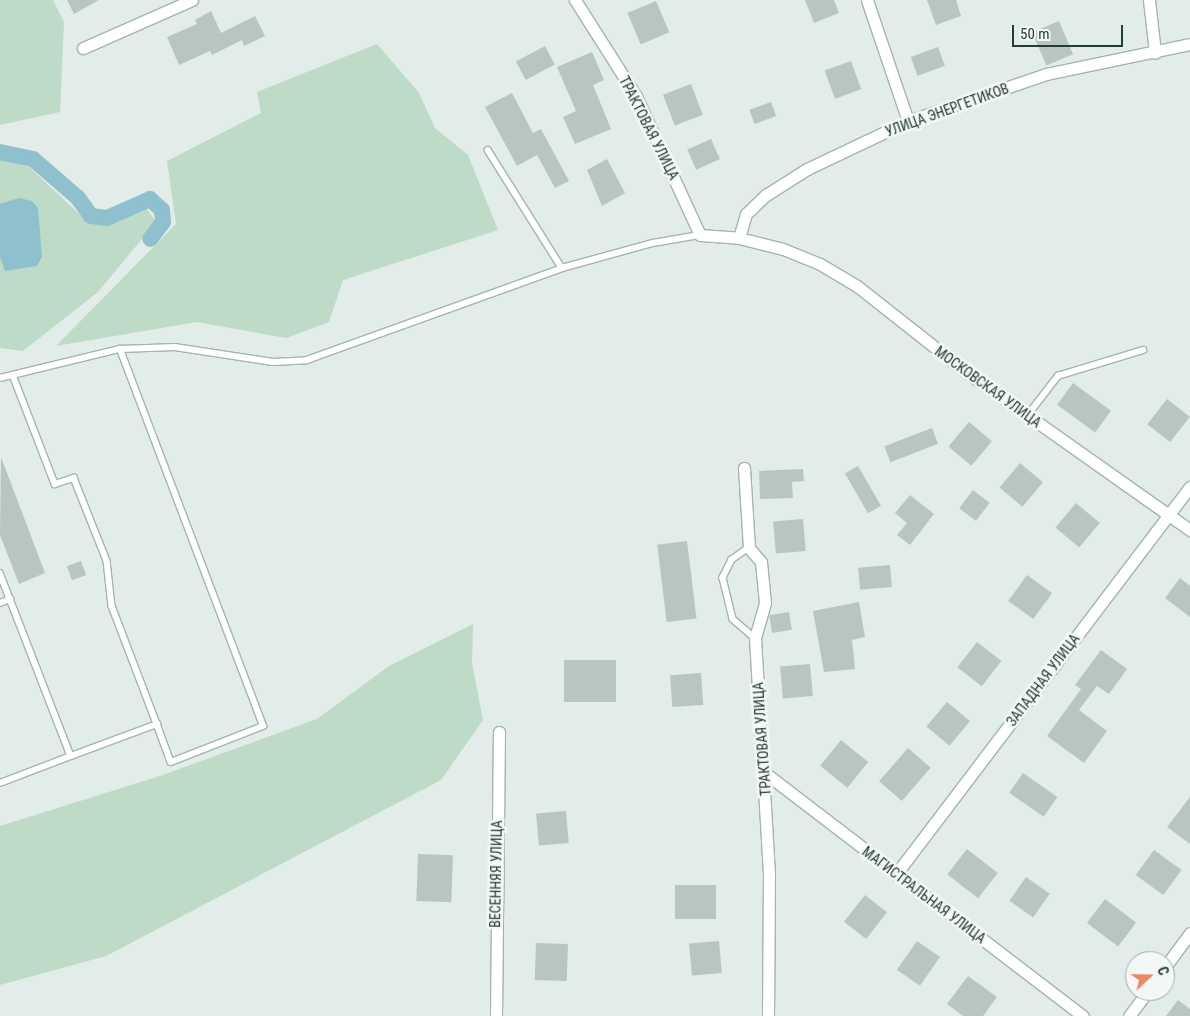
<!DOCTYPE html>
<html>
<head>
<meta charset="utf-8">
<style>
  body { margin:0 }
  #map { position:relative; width:1190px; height:1016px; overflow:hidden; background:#e2ece8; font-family:"Roboto Condensed",sans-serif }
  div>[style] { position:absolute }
  .green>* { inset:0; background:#bddbc6 }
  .water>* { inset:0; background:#8ec1cd }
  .canal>* { height:16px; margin:-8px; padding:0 8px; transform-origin:8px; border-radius:8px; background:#8ec1cd }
  .building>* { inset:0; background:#b8c6c1; transform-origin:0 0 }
  .roads { filter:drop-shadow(1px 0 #a5b4af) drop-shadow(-1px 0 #a5b4af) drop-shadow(0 1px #a5b4af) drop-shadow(0 -1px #a5b4af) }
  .lane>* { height:5.5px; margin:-2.75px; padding:0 2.75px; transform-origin:2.75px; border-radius:2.75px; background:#fff }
  .street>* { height:11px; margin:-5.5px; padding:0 5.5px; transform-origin:5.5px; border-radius:5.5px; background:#fff }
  span { translate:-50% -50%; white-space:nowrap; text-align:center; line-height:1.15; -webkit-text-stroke:5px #f3f8f6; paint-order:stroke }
  .street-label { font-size:14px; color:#233c36 }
  .north { position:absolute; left:1125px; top:951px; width:50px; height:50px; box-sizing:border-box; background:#f3f8f6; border:1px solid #a0ada9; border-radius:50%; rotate:69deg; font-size:14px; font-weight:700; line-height:20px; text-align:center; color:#233c36 }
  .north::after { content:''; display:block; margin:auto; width:18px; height:22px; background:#e98962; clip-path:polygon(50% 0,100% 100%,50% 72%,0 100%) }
  .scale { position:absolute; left:1012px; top:25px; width:111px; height:22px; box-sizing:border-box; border:2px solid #233c36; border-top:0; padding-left:6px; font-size:15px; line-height:18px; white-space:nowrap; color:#233c36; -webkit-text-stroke:4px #f3f8f6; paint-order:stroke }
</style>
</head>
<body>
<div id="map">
  <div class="green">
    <i style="clip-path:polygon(0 0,53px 0,64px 22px,60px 112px,0 125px)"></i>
    <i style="clip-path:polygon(377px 44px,419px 93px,435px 128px,468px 155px,498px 230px,343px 280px,329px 322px,286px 338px,197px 322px,56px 346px,176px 224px,167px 161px,261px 113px,257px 92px)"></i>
    <i style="clip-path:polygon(0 159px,29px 167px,90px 224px,145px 206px,156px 222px,98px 292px,23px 351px,0 348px)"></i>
    <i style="clip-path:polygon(473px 624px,472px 663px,483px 720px,441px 780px,106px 956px,0 985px,0 826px,160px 776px,317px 719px,389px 666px)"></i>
  </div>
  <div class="water">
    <i style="clip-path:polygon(19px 198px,32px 201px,38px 208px,42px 257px,37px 266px,5px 271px,0 257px,0 204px)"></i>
  </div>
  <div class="canal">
    <i style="left:0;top:152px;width:34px;rotate:12deg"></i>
    <i style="left:33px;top:159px;width:60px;rotate:40.9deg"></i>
    <i style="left:78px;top:198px;width:22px;rotate:54deg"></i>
    <i style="left:91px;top:216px;width:16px;rotate:7deg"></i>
    <i style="left:107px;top:218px;width:47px;rotate:-23.8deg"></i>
    <i style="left:150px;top:199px;width:16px;rotate:43deg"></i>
    <i style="left:162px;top:210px;width:12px;rotate:85deg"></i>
    <i style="left:163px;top:222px;width:21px;rotate:127deg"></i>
  </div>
  <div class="building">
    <i style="clip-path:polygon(67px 0,99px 0,74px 14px)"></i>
    <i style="clip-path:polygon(805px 0,834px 0,839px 13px,814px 23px)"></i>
    <i style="clip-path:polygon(927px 0,956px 0,961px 16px,936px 25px)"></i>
    <i style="left:656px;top:1px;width:34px;height:31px;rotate:67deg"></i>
    <i style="clip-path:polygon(211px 11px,221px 33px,255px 16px,265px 36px,244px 46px,242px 40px,212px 55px,210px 51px,179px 65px,167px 37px,197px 24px,195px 20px)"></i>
    <i style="left:1059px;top:21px;width:36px;height:29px;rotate:67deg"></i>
    <i style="left:545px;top:46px;width:21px;height:33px;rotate:62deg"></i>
    <i style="left:938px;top:47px;width:20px;height:29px;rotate:70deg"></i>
    <i style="clip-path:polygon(592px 52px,604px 80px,593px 85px,611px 129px,575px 144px,563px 117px,576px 111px,557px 67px)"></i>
    <i style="left:851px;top:61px;width:30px;height:28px;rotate:70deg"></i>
    <i style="left:691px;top:84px;width:33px;height:30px;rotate:69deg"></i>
    <i style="clip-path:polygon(512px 93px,533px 133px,541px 129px,569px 181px,555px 188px,537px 155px,517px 166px,485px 107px)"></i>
    <i style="left:771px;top:102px;width:15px;height:23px;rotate:70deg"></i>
    <i style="left:711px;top:139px;width:22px;height:26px;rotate:66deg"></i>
    <i style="clip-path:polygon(607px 159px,625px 193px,602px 206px,587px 170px)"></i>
    <i style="left:1073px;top:383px;width:47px;height:27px;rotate:36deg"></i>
    <i style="left:1167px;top:399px;width:29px;height:32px;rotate:38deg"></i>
    <i style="left:969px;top:422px;width:30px;height:32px;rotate:40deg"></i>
    <i style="left:932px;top:428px;width:17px;height:51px;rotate:69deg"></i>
    <i style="clip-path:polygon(1px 457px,45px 573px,19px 584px,0 535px)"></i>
    <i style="left:1020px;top:463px;width:30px;height:32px;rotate:40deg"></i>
    <i style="left:858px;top:466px;width:46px;height:15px;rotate:60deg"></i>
    <i style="clip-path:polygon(803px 469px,804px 481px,792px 482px,793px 498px,760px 499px,759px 471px)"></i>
    <i style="left:973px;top:490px;width:21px;height:23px;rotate:37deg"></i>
    <i style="clip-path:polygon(910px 495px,934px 514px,910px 545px,897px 535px,907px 523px,895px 513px)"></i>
    <i style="left:1076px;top:503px;width:31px;height:32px;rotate:40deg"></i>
    <i style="left:803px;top:519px;width:32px;height:30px;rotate:85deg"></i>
    <i style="left:687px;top:541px;width:78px;height:30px;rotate:83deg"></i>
    <i style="left:81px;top:561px;width:15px;height:15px;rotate:70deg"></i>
    <i style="left:890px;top:565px;width:22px;height:32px;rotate:85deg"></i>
    <i style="left:1027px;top:575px;width:31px;height:32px;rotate:36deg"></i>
    <i style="clip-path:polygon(1180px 578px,1190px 586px,1190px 617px,1165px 598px)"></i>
    <i style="clip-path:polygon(859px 602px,865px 637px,852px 640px,855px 669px,824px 672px,813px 611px)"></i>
    <i style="left:789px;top:612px;width:18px;height:20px;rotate:81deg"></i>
    <i style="left:977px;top:642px;width:31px;height:32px;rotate:38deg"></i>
    <i style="clip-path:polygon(1101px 650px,1127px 669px,1109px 694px,1097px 686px,1079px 710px,1107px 731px,1084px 763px,1047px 736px,1081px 689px,1075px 685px)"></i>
    <i style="left:564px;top:660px;width:52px;height:42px"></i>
    <i style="left:810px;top:664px;width:32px;height:30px;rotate:85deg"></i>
    <i style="left:701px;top:673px;width:32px;height:31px;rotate:86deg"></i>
    <i style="left:947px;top:702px;width:30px;height:32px;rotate:40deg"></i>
    <i style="left:841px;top:740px;width:35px;height:33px;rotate:39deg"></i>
    <i style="left:908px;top:748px;width:30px;height:44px;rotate:41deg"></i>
    <i style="left:1023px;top:773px;width:42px;height:24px;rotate:35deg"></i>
    <i style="clip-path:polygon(1190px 797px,1190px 844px,1167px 827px)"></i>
    <i style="left:566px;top:811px;width:32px;height:30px;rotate:85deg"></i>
    <i style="left:967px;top:849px;width:39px;height:32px;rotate:38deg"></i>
    <i style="left:1154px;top:850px;width:34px;height:31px;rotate:36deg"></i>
    <i style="left:418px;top:854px;width:35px;height:47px;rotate:2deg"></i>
    <i style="left:1026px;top:877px;width:29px;height:29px;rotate:35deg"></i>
    <i style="left:675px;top:885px;width:41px;height:34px"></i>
    <i style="left:865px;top:895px;width:28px;height:34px;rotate:38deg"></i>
    <i style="left:1105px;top:899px;width:39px;height:30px;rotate:37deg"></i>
    <i style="left:719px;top:941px;width:32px;height:30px;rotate:85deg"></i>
    <i style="left:917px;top:941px;width:28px;height:35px;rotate:35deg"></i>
    <i style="left:536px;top:943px;width:32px;height:37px;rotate:2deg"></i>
    <i style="clip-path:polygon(968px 976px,997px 997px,983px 1016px,963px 1016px,947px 1004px)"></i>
    <i style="clip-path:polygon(1178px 1000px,1190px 1009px,1190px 1016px,1166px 1016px)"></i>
  </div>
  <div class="roads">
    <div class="lane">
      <i style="left:488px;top:150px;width:139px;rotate:57.9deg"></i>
      <i style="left:13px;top:375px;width:117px;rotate:68.9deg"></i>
      <i style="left:55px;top:484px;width:20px;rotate:-18deg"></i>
      <i style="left:74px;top:478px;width:89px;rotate:68.3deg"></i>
      <i style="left:107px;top:561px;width:45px;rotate:83.7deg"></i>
      <i style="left:112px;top:606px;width:126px;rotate:69.1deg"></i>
      <i style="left:0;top:378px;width:123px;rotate:-13.6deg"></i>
      <i style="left:120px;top:349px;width:55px;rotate:-2.1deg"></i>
      <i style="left:175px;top:347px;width:99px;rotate:8.7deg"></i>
      <i style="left:273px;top:362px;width:34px;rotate:-3deg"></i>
      <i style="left:307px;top:360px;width:271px;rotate:-19.8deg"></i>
      <i style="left:562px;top:268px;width:94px;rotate:-15.4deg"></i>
      <i style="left:653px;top:243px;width:48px;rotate:-9.7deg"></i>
      <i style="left:1027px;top:416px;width:51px;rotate:-52.2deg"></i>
      <i style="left:1058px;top:376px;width:89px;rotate:-17deg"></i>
      <i style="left:749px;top:548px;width:21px;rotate:145deg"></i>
      <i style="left:732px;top:560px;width:20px;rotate:117deg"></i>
      <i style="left:723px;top:578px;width:42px;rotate:76.3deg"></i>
      <i style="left:733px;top:619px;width:29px;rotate:41deg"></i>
      <i style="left:0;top:573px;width:196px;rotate:68.8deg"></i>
      <i style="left:71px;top:756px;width:92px;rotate:-20.4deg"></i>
      <i style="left:157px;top:724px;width:40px;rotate:69.8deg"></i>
      <i style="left:171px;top:762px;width:99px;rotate:-21.4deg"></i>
      <i style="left:263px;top:726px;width:403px;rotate:-110.8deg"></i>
      <i style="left:0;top:603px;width:11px;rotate:-22deg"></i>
      <i style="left:0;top:783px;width:76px;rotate:-20.8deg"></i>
    </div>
    <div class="street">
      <i style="left:575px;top:0;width:114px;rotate:57.6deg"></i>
      <i style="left:636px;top:96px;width:153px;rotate:65.3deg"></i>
      <i style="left:700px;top:235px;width:39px;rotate:4deg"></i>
      <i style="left:739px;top:238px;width:45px;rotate:14deg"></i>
      <i style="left:783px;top:249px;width:40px;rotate:22deg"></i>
      <i style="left:820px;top:264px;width:43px;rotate:30.7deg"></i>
      <i style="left:857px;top:286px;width:142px;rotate:38.2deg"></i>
      <i style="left:969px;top:374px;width:271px;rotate:35.2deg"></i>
      <i style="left:867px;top:0;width:128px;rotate:71.3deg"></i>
      <i style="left:1149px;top:0;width:53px;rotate:83.5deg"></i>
      <i style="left:83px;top:48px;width:119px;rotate:-23.8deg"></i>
      <i style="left:739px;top:238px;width:25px;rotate:-74deg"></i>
      <i style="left:746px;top:214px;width:28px;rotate:-44deg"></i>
      <i style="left:766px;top:195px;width:49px;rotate:-32.4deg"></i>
      <i style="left:807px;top:169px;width:112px;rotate:-25.4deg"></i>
      <i style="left:908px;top:121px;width:146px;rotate:-18.8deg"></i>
      <i style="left:1046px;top:74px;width:147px;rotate:-11.8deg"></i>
      <i style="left:744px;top:468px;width:80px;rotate:86.4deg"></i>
      <i style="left:749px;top:548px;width:18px;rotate:49deg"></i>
      <i style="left:761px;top:562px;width:41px;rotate:84.4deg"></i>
      <i style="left:765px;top:603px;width:36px;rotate:106deg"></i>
      <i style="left:755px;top:638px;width:237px;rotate:86.6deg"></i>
      <i style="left:769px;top:875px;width:141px;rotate:90.4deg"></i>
      <i style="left:765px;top:773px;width:400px;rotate:37.4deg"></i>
      <i style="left:896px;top:874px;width:486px;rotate:-52.8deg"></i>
      <i style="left:1165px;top:967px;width:42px;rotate:-53.7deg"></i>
      <i style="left:496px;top:1016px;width:284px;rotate:-89.4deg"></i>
      <i style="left:1129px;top:1016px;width:31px;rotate:-53deg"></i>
    </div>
  </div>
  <div class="street-label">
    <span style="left:947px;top:110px;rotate:-20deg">УЛИЦА ЭНЕРГЕТИКОВ</span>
    <span style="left:649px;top:128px;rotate:63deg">ТРАКТОВАЯ УЛИЦА</span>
    <span style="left:988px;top:387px;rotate:36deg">МОСКОВСКАЯ УЛИЦА</span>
    <span style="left:1043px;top:680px;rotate:-53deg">ЗАПАДНАЯ УЛИЦА</span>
    <span style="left:762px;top:739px;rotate:-94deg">ТРАКТОВАЯ УЛИЦА</span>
    <span style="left:496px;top:874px;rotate:-89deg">ВЕСЕННЯЯ УЛИЦА</span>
    <span style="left:924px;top:895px;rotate:37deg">МАГИСТРАЛЬНАЯ УЛИЦА</span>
  </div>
  <div class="north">С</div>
  <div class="scale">50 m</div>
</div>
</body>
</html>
